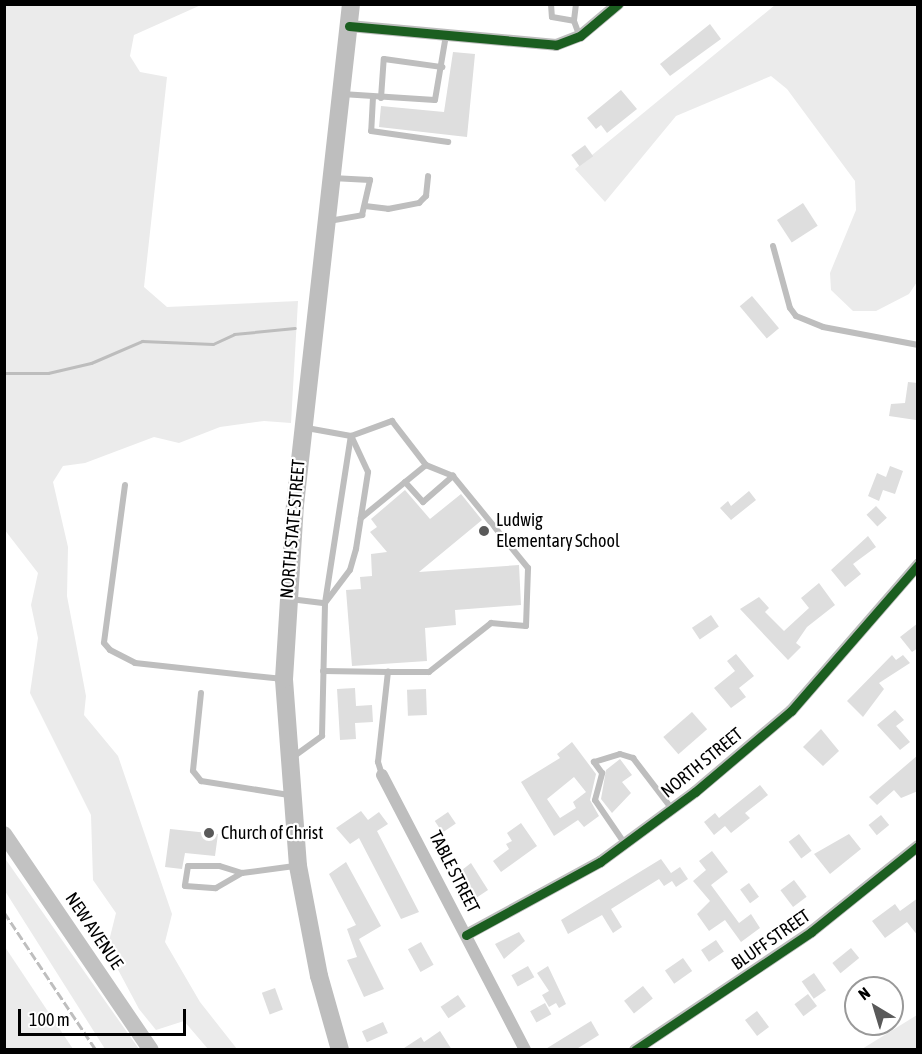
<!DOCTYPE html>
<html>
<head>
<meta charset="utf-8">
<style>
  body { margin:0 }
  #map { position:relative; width:922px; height:1054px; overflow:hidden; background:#fff; font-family:"Asap Condensed",sans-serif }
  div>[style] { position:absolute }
  .green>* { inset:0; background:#ebebeb }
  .stream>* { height:3px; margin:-1.5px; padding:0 1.5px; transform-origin:1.5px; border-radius:1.5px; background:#bdbdbd }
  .building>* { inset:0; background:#dedede; transform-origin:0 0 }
  .service>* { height:6px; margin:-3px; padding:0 3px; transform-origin:3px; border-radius:3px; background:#bebebe }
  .minor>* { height:12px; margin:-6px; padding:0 6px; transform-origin:6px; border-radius:6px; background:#bebebe }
  .secondary>* { height:16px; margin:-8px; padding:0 8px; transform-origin:8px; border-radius:8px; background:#c2c2c2 }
  .primary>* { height:18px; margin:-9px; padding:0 9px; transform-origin:9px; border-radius:9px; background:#bebebe }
  .rail>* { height:3px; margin-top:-1.5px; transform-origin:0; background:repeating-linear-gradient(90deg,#bebebe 0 9px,transparent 0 12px) }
  .cycleway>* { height:9px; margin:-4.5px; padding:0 4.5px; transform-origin:4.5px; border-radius:4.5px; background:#1b5e20 }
  .dots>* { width:16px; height:16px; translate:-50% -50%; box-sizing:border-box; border:3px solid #fff; border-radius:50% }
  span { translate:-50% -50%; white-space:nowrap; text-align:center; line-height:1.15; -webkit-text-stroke:4.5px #fff; paint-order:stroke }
  .poi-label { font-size:18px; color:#000 }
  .left { translate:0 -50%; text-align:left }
  .street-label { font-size:18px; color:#000 }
  .frame { position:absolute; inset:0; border:6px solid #000; pointer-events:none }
  .north { position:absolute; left:844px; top:976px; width:60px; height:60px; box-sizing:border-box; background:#fff; border:2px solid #999; border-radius:50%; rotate:322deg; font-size:16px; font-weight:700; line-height:24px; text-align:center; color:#000 }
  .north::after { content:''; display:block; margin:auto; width:21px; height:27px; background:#595959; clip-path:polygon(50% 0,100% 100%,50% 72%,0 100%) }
  .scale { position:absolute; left:18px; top:1009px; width:168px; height:27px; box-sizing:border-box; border:3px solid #000; border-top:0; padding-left:8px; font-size:18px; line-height:21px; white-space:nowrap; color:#000; -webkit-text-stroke:4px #fff; paint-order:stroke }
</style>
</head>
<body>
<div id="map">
  <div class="green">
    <i style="clip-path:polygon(4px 5px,201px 5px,134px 35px,130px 56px,140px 72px,167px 77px,144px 287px,167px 307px,298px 301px,291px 423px,264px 421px,220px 427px,179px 443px,154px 437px,85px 463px,63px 466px,53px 482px,68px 547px,67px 596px,86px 696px,84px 715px,118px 756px,172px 914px,165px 942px,200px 1002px,237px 1049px,208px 1049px,184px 1021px,156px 1030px,139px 1009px,107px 949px,116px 913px,93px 880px,91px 815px,30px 693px,38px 638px,31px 605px,38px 573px,4px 529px)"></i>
    <i style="clip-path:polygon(775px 5px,917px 5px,917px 282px,909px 294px,876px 311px,853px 311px,831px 290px,830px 273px,856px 210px,855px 181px,787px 89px,771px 76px,676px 116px,605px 202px,575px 169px)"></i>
    <i style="clip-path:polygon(4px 857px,69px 950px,139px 1049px,105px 1049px,5px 891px)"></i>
    <i style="clip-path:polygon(4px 947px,5px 947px,73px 1049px,5px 1049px)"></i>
    <i style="clip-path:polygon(917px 1015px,917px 1049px,862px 1049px)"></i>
  </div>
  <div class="stream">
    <i style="left:4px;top:373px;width:44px"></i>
    <i style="left:48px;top:373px;width:44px;rotate:-13.1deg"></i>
    <i style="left:91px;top:363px;width:56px;rotate:-23.3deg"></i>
    <i style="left:142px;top:341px;width:71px;rotate:2.4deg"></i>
    <i style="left:213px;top:344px;width:23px;rotate:-25deg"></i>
    <i style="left:234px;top:334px;width:61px;rotate:-5.6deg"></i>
  </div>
  <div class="building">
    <i style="clip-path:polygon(710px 24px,721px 39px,670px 76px,660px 64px)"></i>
    <i style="clip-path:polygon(453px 52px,475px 54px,467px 137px,379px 127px,381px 106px,444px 112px)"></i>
    <i style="clip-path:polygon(621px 90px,637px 109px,607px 133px,601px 125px,596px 129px,587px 118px)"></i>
    <i style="left:585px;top:145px;width:14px;height:17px;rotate:54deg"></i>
    <i style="left:803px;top:203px;width:27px;height:31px;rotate:57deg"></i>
    <i style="left:752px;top:296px;width:42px;height:16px;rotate:50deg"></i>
    <i style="clip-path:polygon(908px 382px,918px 383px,916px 420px,889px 416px,891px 404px,905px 403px)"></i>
    <i style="clip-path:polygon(890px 466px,903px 471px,895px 494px,883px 490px,879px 501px,868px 496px,877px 473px,886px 477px)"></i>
    <i style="clip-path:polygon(405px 490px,430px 519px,461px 494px,482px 520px,419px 572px,519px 565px,521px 605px,455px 610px,456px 625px,425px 628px,427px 661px,352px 666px,346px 590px,361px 589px,360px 577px,372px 576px,371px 554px,387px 552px,370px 532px,377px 527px,371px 519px)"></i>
    <i style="clip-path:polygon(749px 491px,756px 500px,731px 520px,720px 508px,728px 501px,731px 506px)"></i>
    <i style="left:876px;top:506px;width:16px;height:13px;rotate:47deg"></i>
    <i style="clip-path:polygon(868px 536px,876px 547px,853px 564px,861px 574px,845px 587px,831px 570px)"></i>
    <i style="clip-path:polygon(819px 583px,835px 605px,807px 627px,796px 643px,801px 647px,788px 660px,740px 609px,759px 597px,769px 608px,765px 612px,784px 631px,809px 608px,801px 598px)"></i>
    <i style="left:711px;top:615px;width:14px;height:23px;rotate:56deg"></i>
    <i style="clip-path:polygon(918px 623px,918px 648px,912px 652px,900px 637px)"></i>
    <i style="clip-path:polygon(736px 654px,754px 676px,739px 688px,746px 697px,731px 708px,714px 688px,735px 671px,727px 661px)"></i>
    <i style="clip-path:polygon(892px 655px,896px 660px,903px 655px,910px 663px,879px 683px,884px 689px,863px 717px,847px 701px)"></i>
    <i style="clip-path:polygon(355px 688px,356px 706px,372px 705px,373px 722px,355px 723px,356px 739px,340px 740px,337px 689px)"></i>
    <i style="left:426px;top:689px;width:26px;height:19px;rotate:88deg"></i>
    <i style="clip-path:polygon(895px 710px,904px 720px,896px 726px,910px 742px,900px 750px,877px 725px)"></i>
    <i style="left:692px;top:712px;width:23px;height:38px;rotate:49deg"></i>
    <i style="clip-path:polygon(821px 729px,839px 751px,823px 766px,803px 747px)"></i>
    <i style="clip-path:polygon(evenodd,572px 742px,596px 774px,590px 800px,599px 816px,584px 827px,578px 820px,554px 836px,521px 782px,560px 758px,557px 754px,572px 742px,574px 777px,586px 792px,573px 802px,576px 808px,560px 818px,547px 799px,574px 777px)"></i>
    <i style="clip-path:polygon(918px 755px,918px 791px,901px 798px,894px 790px,877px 805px,869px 797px)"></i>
    <i style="clip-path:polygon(620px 759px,632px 775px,622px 782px,631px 793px,612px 813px,601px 799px,606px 770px)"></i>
    <i style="clip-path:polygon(760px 785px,768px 795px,745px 813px,750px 818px,731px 833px,725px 826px,714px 835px,704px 822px,715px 813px,719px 818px)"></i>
    <i style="clip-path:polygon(361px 811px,368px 820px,379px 812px,388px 824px,377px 831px,419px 912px,414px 914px,401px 919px,359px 838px,350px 844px,336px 828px)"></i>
    <i style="left:448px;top:812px;width:14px;height:16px;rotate:56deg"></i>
    <i style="left:881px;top:815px;width:13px;height:16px;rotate:51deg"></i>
    <i style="clip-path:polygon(521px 823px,537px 846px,501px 872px,493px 861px,509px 849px,506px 844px,512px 841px,507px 833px)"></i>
    <i style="clip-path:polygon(170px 829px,218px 834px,215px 856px,185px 853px,182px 869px,165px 867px)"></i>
    <i style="left:799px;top:834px;width:21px;height:13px;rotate:53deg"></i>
    <i style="clip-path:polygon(849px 834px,861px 849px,830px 874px,814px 854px)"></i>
    <i style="clip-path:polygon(712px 851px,728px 872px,711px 885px,739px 923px,751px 914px,760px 928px,741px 942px,725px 920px,709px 931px,697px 914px,710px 901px,693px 881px,706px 870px,699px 861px)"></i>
    <i style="clip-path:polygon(661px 859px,671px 873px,680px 867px,688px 879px,676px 887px,672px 881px,664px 886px,659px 879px,611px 909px,622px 927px,613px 933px,602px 915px,568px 934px,561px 920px)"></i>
    <i style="clip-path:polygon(346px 862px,381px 926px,359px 939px,384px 989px,364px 997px,347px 960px,357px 957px,347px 929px,356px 925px,329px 874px)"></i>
    <i style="clip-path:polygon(471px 863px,488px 890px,476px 898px,462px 870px)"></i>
    <i style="left:794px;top:880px;width:21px;height:17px;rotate:53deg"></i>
    <i style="left:749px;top:883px;width:17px;height:11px;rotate:54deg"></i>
    <i style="clip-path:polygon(918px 898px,918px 936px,907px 922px,885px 938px,872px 921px,895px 904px,900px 911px)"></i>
    <i style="clip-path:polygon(519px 932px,525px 941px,504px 959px,495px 944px)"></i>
    <i style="left:716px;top:940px;width:14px;height:18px;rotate:56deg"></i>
    <i style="left:421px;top:942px;width:26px;height:15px;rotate:61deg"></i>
    <i style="left:851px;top:948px;width:13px;height:24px;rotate:51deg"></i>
    <i style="left:683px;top:958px;width:16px;height:22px;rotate:55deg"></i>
    <i style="left:528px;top:966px;width:13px;height:19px;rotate:61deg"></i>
    <i style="clip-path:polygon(548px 966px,566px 1004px,559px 1008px,556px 1003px,549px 1007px,542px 995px,549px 991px,537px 973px)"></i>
    <i style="left:814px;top:973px;width:21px;height:15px;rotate:55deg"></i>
    <i style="left:643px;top:986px;width:16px;height:24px;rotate:52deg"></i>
    <i style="left:275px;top:988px;width:23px;height:14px;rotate:70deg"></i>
    <i style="left:808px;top:994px;width:15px;height:17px;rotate:53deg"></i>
    <i style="left:458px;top:995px;width:14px;height:21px;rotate:56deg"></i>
    <i style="left:545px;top:1003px;width:13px;height:17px;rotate:61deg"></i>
    <i style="left:757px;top:1011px;width:20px;height:15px;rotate:53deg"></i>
    <i style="clip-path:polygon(591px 1021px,599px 1035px,575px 1050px,544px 1050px)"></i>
    <i style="left:383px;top:1022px;width:12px;height:23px;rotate:66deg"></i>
    <i style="clip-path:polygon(440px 1031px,452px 1050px,401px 1050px,421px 1037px,424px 1042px)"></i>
  </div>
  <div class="service">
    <i style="left:551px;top:4px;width:13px;rotate:86deg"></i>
    <i style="left:552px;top:17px;width:22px;rotate:10deg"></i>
    <i style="left:576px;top:4px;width:17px;rotate:97deg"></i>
    <i style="left:574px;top:21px;width:15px;rotate:70deg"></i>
    <i style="left:342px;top:94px;width:93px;rotate:3.7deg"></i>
    <i style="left:435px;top:100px;width:66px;rotate:-80.4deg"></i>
    <i style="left:373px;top:97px;width:34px;rotate:93deg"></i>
    <i style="left:371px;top:131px;width:78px;rotate:8.1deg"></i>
    <i style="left:381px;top:98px;width:39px;rotate:-86deg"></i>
    <i style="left:384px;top:59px;width:59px;rotate:7.9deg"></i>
    <i style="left:365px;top:206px;width:23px;rotate:7deg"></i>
    <i style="left:388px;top:209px;width:32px;rotate:-11deg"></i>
    <i style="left:419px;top:203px;width:10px;rotate:-45deg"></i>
    <i style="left:426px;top:196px;width:20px;rotate:-84deg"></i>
    <i style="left:329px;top:221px;width:34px;rotate:-10deg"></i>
    <i style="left:362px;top:215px;width:36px;rotate:-77deg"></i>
    <i style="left:370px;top:180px;width:38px;rotate:-177deg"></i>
    <i style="left:773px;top:246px;width:64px;rotate:74.7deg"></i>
    <i style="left:790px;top:308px;width:10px;rotate:53deg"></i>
    <i style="left:796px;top:316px;width:29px;rotate:22deg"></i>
    <i style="left:823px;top:327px;width:97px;rotate:10.7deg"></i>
    <i style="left:405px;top:482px;width:27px;rotate:48deg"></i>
    <i style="left:423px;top:502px;width:40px;rotate:-41deg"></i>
    <i style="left:125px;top:485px;width:159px;rotate:97.6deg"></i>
    <i style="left:104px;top:643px;width:9px;rotate:49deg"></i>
    <i style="left:110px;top:650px;width:28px;rotate:27deg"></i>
    <i style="left:135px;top:663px;width:149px;rotate:6.2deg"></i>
    <i style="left:290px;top:599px;width:35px;rotate:7deg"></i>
    <i style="left:325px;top:603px;width:169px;rotate:-81.2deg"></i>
    <i style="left:351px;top:436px;width:45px;rotate:-169.7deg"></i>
    <i style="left:323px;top:671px;width:65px;rotate:0.9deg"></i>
    <i style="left:201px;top:693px;width:78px;rotate:95.9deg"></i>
    <i style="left:193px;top:771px;width:13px;rotate:51deg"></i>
    <i style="left:201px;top:781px;width:89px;rotate:9deg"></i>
    <i style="left:293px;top:757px;width:36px;rotate:-36deg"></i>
    <i style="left:322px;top:736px;width:133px;rotate:-88.7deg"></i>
    <i style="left:325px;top:603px;width:41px;rotate:-52.9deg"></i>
    <i style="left:350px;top:570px;width:22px;rotate:-74deg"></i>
    <i style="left:356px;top:549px;width:78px;rotate:-81.1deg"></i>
    <i style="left:368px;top:472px;width:40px;rotate:-115deg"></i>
    <i style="left:351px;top:436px;width:44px;rotate:-20.1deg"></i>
    <i style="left:392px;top:421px;width:56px;rotate:52.3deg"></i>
    <i style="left:426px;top:465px;width:84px;rotate:140.8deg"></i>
    <i style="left:382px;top:775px;width:14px;rotate:-107deg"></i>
    <i style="left:378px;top:762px;width:91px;rotate:-83.7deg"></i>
    <i style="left:388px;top:672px;width:41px"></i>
    <i style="left:429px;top:672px;width:79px;rotate:-38.3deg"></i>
    <i style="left:491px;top:623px;width:35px;rotate:5deg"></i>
    <i style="left:526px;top:626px;width:58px;rotate:-88deg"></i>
    <i style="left:528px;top:568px;width:119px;rotate:-129.2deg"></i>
    <i style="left:453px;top:476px;width:29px;rotate:-158deg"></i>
    <i style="left:625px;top:844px;width:53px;rotate:-124.3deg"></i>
    <i style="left:595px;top:800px;width:28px;rotate:-75deg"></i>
    <i style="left:602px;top:773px;width:14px;rotate:-126deg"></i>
    <i style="left:594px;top:762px;width:27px;rotate:-17deg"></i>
    <i style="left:620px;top:754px;width:14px;rotate:17deg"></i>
    <i style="left:633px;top:758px;width:64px;rotate:52.6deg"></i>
    <i style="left:242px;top:873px;width:24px;rotate:-163deg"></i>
    <i style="left:219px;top:866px;width:31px;rotate:180deg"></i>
    <i style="left:188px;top:866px;width:20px;rotate:99deg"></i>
    <i style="left:185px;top:886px;width:31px;rotate:4deg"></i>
    <i style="left:216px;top:888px;width:30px;rotate:-30deg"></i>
    <i style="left:242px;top:873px;width:53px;rotate:-7.5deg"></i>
  </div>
  <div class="minor">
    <i style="left:349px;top:26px;width:208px;rotate:5.2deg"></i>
    <i style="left:556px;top:45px;width:26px;rotate:-21deg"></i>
    <i style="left:580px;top:36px;width:50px;rotate:-40.1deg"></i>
    <i style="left:382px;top:775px;width:310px;rotate:62.5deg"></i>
    <i style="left:466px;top:935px;width:153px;rotate:-28.6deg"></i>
    <i style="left:600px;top:862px;width:118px;rotate:-36.4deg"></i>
    <i style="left:695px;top:792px;width:126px;rotate:-40.2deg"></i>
    <i style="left:791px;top:711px;width:194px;rotate:-49deg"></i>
    <i style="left:635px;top:1050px;width:212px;rotate:-33.8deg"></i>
    <i style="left:811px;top:932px;width:137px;rotate:-38.8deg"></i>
  </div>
  <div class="secondary">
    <i style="left:4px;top:834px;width:261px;rotate:55.8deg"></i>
  </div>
  <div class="primary">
    <i style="left:340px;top:1050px;width:77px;rotate:-105.8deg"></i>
    <i style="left:319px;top:976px;width:112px;rotate:-100.8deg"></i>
    <i style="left:298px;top:866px;width:188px;rotate:-94.3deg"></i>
    <i style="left:284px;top:679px;width:174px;rotate:-86.4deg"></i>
    <i style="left:295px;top:505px;width:504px;rotate:-83.62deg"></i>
  </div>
  <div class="rail">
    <i style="left:4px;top:912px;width:166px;rotate:56.3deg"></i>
  </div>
  <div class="cycleway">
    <i style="left:349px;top:26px;width:208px;rotate:5.2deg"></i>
    <i style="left:556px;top:45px;width:26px;rotate:-21deg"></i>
    <i style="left:580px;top:36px;width:50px;rotate:-40.1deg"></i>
    <i style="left:466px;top:935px;width:153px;rotate:-28.6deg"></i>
    <i style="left:600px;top:862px;width:118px;rotate:-36.4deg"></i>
    <i style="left:695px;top:792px;width:126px;rotate:-40.2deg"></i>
    <i style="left:791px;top:711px;width:194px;rotate:-49deg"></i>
    <i style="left:635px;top:1050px;width:212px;rotate:-33.8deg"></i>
    <i style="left:811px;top:932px;width:137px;rotate:-38.8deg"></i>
  </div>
  <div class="dots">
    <i style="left:484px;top:531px;background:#595959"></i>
    <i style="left:209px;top:833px;background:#595959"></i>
  </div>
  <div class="poi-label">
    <span class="left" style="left:496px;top:531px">Ludwig<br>Elementary School</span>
    <span class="left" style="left:221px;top:833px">Church of Christ</span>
  </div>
  <div class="street-label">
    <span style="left:293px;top:529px;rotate:-85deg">NORTH STATE STREET</span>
    <span style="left:702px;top:763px;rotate:-39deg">NORTH STREET</span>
    <span style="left:454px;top:872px;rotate:63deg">TABLE STREET</span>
    <span style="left:94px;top:931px;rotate:56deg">NEW AVENUE</span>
    <span style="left:771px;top:940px;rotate:-35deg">BLUFF STREET</span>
  </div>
  <div class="frame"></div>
  <div class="north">N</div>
  <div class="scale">100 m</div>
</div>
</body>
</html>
